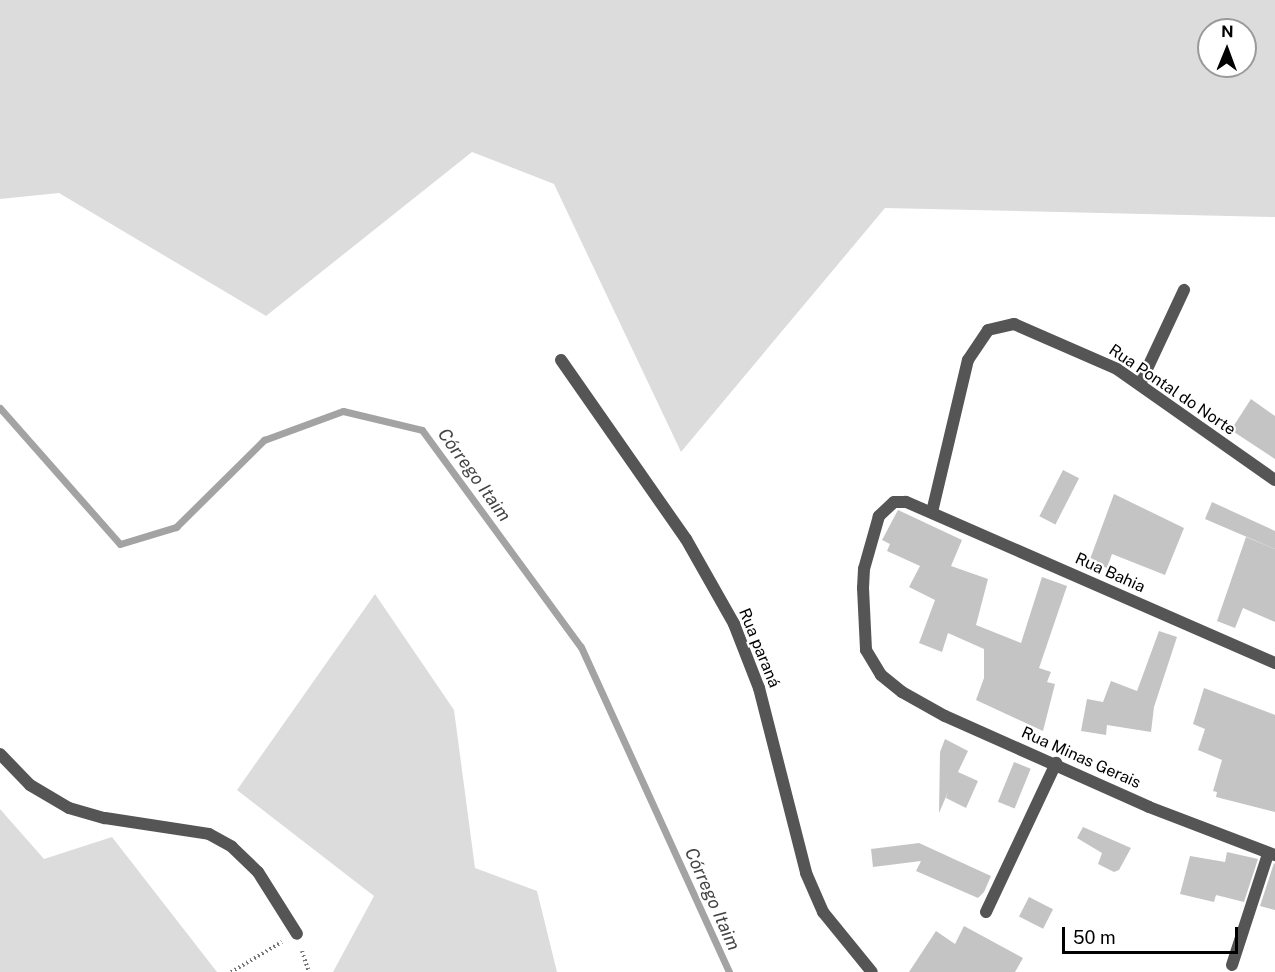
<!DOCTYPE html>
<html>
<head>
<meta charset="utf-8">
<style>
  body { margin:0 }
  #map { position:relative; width:1275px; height:972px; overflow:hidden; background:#fff; font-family:"Public Sans",sans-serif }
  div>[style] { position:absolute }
  .green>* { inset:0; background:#dcdcdc }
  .stream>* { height:7px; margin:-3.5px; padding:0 3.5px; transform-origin:3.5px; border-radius:3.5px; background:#a3a3a3 }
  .building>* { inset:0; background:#c4c4c4; transform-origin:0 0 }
  .path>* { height:4px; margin-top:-2px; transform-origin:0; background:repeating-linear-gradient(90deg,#777 0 1.5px,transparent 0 4.5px) }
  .street>* { height:12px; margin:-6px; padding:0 6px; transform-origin:6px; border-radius:6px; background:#555 }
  span { translate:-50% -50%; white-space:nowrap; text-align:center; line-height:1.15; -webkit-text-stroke:4.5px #fff; paint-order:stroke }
  .street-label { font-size:16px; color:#000 }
  .water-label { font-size:18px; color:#444; font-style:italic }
  .north { position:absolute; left:1197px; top:18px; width:60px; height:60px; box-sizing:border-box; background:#fff; border:2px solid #999; border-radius:50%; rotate:1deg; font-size:16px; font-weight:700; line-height:24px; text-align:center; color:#000 }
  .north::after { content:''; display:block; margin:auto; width:21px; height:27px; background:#000; clip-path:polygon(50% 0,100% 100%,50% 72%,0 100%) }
  .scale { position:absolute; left:1062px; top:927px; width:176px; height:27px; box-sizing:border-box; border:3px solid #000; border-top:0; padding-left:8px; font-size:18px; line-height:21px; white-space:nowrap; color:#000; -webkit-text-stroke:4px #fff; paint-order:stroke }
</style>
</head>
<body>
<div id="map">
  <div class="green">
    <i style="clip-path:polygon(evenodd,0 0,1275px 0,1275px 217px,885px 208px,681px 452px,554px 184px,472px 152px,266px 316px,59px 193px,0 199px,0 0,1209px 30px,1245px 30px,1245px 66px,1209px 66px,1209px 30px)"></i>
    <i style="clip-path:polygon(375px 594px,454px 710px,475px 868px,537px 891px,557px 972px,333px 972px,374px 896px,237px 790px)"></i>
    <i style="clip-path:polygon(0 809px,44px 859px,112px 837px,217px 972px,0 972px)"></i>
  </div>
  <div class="stream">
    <i style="left:0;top:408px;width:181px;rotate:48.6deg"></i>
    <i style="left:120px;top:544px;width:59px;rotate:-16.9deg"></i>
    <i style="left:176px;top:527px;width:124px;rotate:-44.7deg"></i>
    <i style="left:264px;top:440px;width:84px;rotate:-20.2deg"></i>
    <i style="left:343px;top:411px;width:81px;rotate:13.5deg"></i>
    <i style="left:422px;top:430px;width:269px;rotate:53.8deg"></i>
    <i style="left:581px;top:647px;width:357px;rotate:65.5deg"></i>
  </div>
  <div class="building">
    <i style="clip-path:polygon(1251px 399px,1275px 416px,1275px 459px,1231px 430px)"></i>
    <i style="left:1063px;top:470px;width:18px;height:52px;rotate:27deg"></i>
    <i style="clip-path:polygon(1114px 494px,1184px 528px,1165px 575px,1112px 554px,1107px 568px,1089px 562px)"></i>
    <i style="clip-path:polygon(1212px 502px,1275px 531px,1275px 549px,1205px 519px)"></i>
    <i style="clip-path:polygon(898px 510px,962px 540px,951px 566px,988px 579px,976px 625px,1021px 643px,1042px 577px,1067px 586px,1039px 668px,1051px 672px,1047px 682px,1055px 684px,1043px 731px,976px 700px,984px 678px,984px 649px,948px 633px,942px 652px,919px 643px,935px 600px,909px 587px,920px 566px,887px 551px,890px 544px,882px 540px)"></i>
    <i style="clip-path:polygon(1246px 537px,1275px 549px,1275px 622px,1243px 608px,1235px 628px,1217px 621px)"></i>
    <i style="clip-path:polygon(1159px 631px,1177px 637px,1154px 707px,1151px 732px,1107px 725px,1106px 735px,1081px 731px,1087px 699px,1103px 702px,1111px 681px,1137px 691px)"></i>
    <i style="clip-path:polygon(1204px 688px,1275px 715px,1275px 812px,1216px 797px,1217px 792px,1213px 791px,1222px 760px,1198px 750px,1205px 729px,1193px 724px)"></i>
    <i style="clip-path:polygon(945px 739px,968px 751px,958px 772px,978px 781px,966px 808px,946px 798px,948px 792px,939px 813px,940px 752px)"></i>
    <i style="left:1014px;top:762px;width:18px;height:43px;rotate:22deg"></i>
    <i style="clip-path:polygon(1083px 827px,1131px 848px,1119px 870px,1114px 872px,1098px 864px,1102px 853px,1077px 838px)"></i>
    <i style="clip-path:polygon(919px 843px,991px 876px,984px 892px,978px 898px,916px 871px,921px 861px,873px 867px,871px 849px)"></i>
    <i style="clip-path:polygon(1227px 852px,1258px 859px,1244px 902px,1216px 895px,1214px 902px,1180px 894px,1190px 856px,1225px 862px)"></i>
    <i style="clip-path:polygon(1274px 863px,1275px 864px,1275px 910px,1260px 906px)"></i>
    <i style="left:1029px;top:897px;width:27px;height:22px;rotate:27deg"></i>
    <i style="clip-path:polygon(964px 926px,1023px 958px,1015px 972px,909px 972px,936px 931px,955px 944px)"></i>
  </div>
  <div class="path">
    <i style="left:302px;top:951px;width:22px;rotate:72deg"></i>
    <i style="left:231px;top:972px;width:59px;rotate:-30.5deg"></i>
  </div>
  <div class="street">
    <i style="left:561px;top:360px;width:218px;rotate:55.1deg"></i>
    <i style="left:686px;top:539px;width:98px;rotate:60.5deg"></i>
    <i style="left:734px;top:624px;width:69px;rotate:68.7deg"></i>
    <i style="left:759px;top:688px;width:191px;rotate:75.7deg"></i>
    <i style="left:806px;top:873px;width:43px;rotate:66.4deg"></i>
    <i style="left:823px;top:912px;width:77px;rotate:50.8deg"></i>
    <i style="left:1140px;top:384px;width:104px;rotate:-64.9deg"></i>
    <i style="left:932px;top:512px;width:156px;rotate:-76.7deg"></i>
    <i style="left:968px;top:360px;width:36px;rotate:-56deg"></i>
    <i style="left:988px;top:330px;width:27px;rotate:-13deg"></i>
    <i style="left:1014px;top:324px;width:112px;rotate:23.6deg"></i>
    <i style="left:1117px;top:369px;width:193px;rotate:35.1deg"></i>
    <i style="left:1275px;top:663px;width:403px;rotate:-156.4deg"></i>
    <i style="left:906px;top:502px;width:12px;rotate:180deg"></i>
    <i style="left:894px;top:502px;width:21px;rotate:137deg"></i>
    <i style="left:879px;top:516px;width:55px;rotate:105.8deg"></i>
    <i style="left:864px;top:569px;width:19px;rotate:93deg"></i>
    <i style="left:863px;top:588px;width:62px;rotate:87.2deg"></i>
    <i style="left:866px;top:650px;width:29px;rotate:59deg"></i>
    <i style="left:881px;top:675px;width:27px;rotate:39deg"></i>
    <i style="left:902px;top:692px;width:49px;rotate:29.2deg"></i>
    <i style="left:945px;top:716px;width:223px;rotate:24deg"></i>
    <i style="left:1149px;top:807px;width:135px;rotate:20.9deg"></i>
    <i style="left:0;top:754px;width:43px;rotate:45.9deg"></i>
    <i style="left:30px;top:785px;width:45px;rotate:30.5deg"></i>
    <i style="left:69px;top:808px;width:37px;rotate:16deg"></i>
    <i style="left:105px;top:818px;width:105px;rotate:8.7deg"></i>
    <i style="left:209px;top:834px;width:26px;rotate:29deg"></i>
    <i style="left:232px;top:847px;width:36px;rotate:44deg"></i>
    <i style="left:258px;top:872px;width:73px;rotate:57.8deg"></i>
    <i style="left:986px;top:912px;width:165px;rotate:-64.8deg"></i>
    <i style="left:1232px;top:965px;width:117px;rotate:-72deg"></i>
  </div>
  <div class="street-label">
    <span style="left:1172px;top:390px;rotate:34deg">Rua Pontal do Norte</span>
    <span style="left:1110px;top:573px;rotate:24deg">Rua Bahia</span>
    <span style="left:759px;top:648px;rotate:68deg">Rua paraná</span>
    <span style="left:1081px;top:758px;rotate:24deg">Rua Minas Gerais</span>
  </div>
  <div class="water-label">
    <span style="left:474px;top:475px;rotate:54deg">Córrego Itaim</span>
    <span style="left:712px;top:899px;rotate:66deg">Córrego Itaim</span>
  </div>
  <div class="north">N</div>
  <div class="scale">50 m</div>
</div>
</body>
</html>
